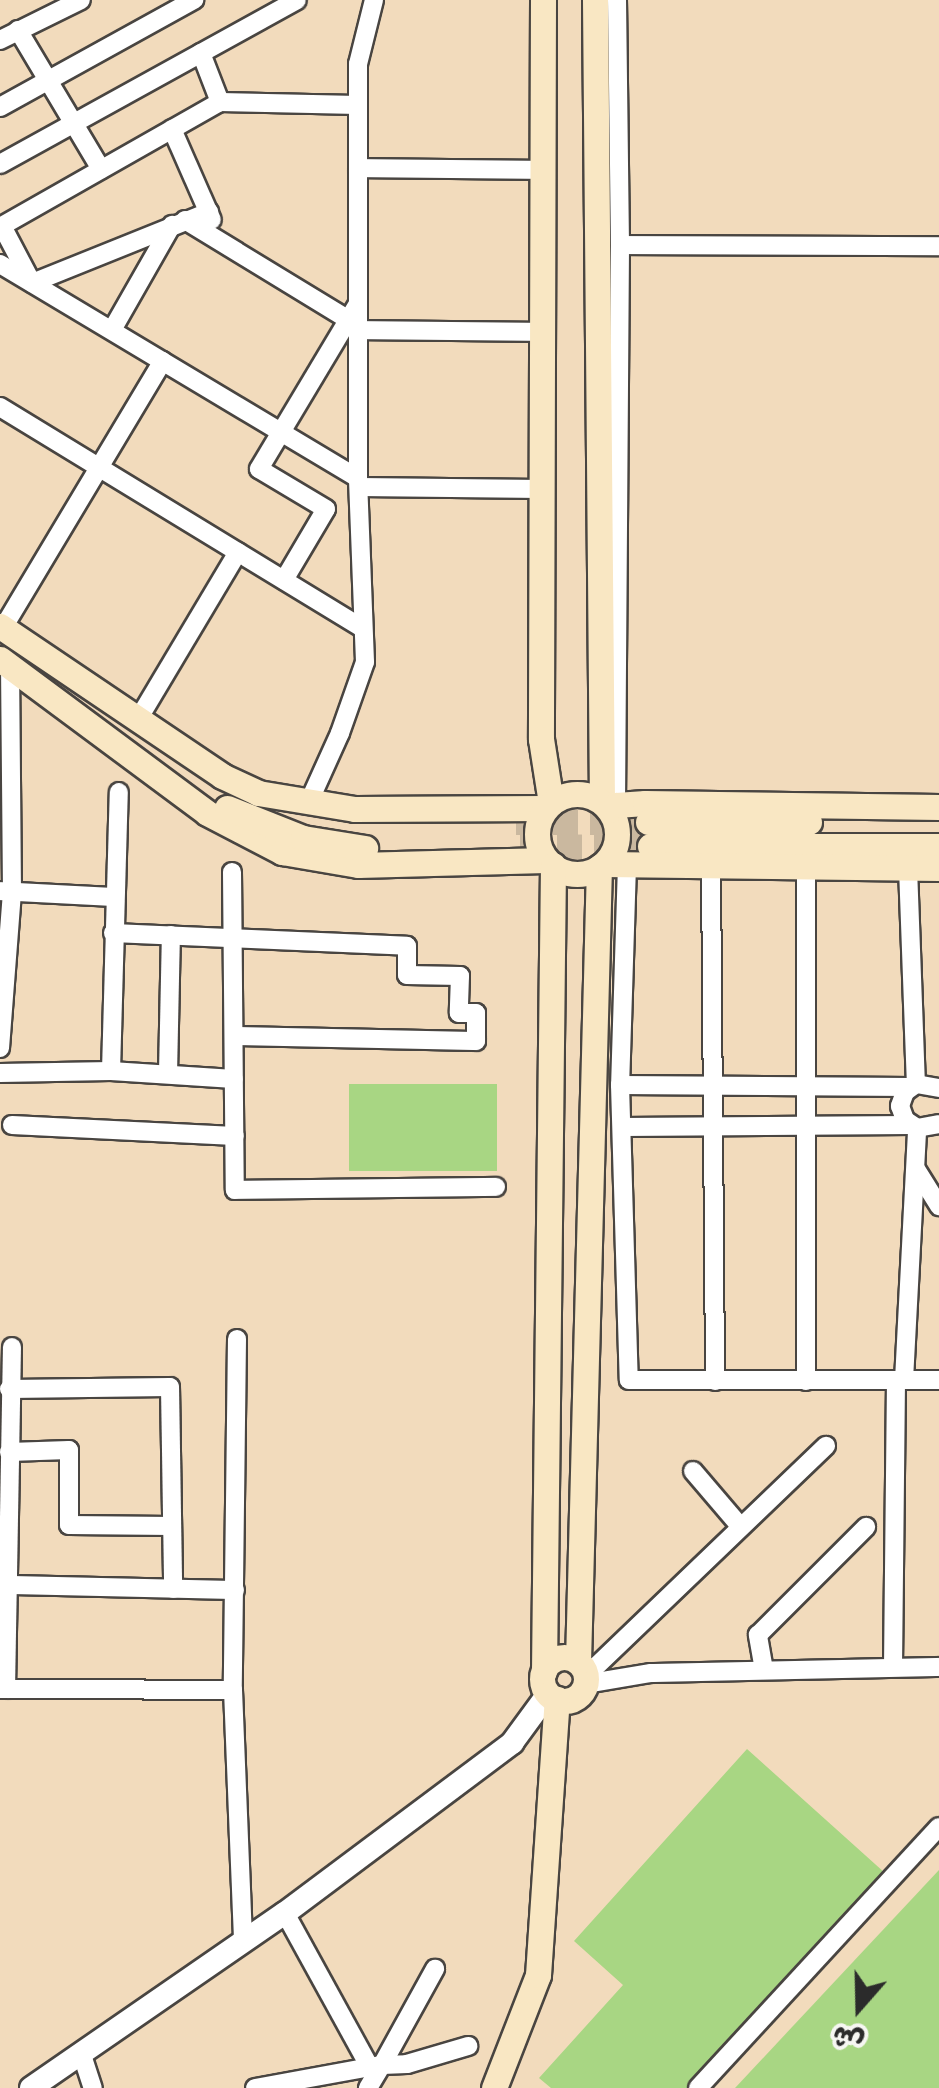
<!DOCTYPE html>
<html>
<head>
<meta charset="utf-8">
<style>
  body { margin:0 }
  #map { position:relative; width:939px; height:2088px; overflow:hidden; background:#f2dbbc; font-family:"Indie Flower","Playpen Sans Arabic",sans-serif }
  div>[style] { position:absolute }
  .green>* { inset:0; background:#a8d683; transform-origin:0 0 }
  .secondary-tunnel>* { height:25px; margin-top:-12.5px; transform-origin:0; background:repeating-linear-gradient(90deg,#cab89f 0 25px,transparent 0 37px) }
  .roads { filter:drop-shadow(2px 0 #494541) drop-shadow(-2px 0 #494541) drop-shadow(0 2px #494541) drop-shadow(0 -2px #494541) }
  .minor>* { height:18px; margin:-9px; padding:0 9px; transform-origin:9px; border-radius:9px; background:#fff }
  .tertiary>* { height:22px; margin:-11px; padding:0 11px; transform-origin:11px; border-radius:11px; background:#fff }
  .secondary>* { height:25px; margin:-12.5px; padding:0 12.5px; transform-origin:12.5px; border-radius:12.5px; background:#f9e7c3 }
  .secondary>.ring { margin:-12.5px; padding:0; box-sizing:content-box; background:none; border:25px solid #f9e7c3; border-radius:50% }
  span { translate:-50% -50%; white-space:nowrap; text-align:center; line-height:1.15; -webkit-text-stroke:8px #f6f6f2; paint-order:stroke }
  .north { position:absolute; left:809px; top:1958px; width:100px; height:100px; -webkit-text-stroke:8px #f6f6f2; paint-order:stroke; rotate:200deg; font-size:28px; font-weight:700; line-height:40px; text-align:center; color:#2b2b2b }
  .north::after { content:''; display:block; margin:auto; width:35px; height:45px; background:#2b2b2b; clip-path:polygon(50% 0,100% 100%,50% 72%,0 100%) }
</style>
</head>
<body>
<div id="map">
  <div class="green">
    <i style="left:349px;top:1084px;width:148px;height:87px"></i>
    <i style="clip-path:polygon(747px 1749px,885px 1873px,691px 2088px,551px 2088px,539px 2078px,623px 1985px,574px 1941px)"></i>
    <i style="clip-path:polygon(939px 1870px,939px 2088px,735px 2088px)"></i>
  </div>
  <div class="secondary-tunnel">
    <i style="left:516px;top:822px;width:132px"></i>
    <i style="left:520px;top:847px;width:130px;rotate:-0.4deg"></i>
  </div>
  <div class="roads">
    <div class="minor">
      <i style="left:18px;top:30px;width:162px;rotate:59.2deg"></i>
      <i style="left:0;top:40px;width:90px;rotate:-26.3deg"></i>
      <i style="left:201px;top:53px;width:53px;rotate:68.8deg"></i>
      <i style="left:220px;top:102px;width:138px;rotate:1.2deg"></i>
      <i style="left:0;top:107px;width:222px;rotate:-28.9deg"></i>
      <i style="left:172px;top:129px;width:99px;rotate:66.3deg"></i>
      <i style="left:0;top:164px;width:339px;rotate:-28.9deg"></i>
      <i style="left:358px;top:168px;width:185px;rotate:0.6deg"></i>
      <i style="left:185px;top:220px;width:192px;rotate:31.4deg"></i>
      <i style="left:2px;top:226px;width:64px;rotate:62.2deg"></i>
      <i style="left:32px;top:283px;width:191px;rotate:-21.9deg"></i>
      <i style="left:0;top:227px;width:253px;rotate:-29.6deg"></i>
      <i style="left:620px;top:245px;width:319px;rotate:0.2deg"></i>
      <i style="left:0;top:264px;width:417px;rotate:30.9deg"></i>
      <i style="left:112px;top:330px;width:121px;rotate:-60.3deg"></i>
      <i style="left:359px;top:330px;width:184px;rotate:0.6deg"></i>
      <i style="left:0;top:407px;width:424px;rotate:31.4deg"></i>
      <i style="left:359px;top:487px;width:183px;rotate:0.6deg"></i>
      <i style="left:284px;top:580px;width:82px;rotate:-59.4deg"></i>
      <i style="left:326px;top:509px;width:78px;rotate:-149.2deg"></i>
      <i style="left:259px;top:469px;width:189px;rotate:-59.1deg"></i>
      <i style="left:3px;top:628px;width:311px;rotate:-59.1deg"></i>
      <i style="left:139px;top:718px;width:193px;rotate:-59.2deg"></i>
      <i style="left:308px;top:804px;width:78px;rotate:-65.7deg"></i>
      <i style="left:340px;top:733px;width:75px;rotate:-70.6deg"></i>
      <i style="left:365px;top:662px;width:184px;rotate:-92.2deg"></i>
      <i style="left:358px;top:478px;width:414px;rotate:-90deg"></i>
      <i style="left:358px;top:64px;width:66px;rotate:-76deg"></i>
      <i style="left:616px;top:805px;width:560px;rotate:-89.59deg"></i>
      <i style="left:620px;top:245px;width:245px;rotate:-90.7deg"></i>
      <i style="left:627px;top:865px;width:220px;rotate:91.8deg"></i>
      <i style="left:620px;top:1085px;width:295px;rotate:88.3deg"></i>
      <i style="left:629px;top:1380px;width:310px"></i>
      <i style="left:711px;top:866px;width:515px;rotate:89.55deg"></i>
      <i style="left:908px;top:868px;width:216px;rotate:87.9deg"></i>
      <i style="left:232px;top:872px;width:318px;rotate:89.5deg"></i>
      <i style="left:235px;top:1190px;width:261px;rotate:-0.7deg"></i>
      <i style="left:0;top:891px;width:114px;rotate:3deg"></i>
      <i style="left:113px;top:933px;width:294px;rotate:2.5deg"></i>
      <i style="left:407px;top:946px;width:29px;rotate:90deg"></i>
      <i style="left:407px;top:975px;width:53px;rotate:1.1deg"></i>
      <i style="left:460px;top:976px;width:37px;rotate:92deg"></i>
      <i style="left:459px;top:1013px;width:17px"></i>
      <i style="left:476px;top:1013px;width:28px;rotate:90deg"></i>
      <i style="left:476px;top:1041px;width:242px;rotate:-178.8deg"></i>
      <i style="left:0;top:1048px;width:156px;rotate:-85.6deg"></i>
      <i style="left:12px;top:892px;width:227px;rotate:-90.5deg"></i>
      <i style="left:111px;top:1071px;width:279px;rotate:-88.4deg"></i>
      <i style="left:0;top:1073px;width:111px;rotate:-1deg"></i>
      <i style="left:111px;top:1071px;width:123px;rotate:3.7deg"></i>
      <i style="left:168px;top:1074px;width:139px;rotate:-88.8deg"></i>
      <i style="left:620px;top:1085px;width:290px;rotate:0.4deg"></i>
      <i style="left:939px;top:1088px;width:23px;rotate:-170deg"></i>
      <i style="left:916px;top:1084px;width:14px;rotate:144deg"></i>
      <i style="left:905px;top:1092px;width:15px;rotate:110deg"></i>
      <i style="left:900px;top:1106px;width:15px;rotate:70deg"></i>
      <i style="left:905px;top:1120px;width:14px;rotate:34deg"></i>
      <i style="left:917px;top:1128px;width:22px;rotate:-10deg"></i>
      <i style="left:12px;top:1125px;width:223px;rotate:2.8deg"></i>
      <i style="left:622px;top:1127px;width:289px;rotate:-0.4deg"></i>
      <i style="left:916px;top:1169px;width:44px;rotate:58.1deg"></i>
      <i style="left:237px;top:1339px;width:351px;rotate:90.7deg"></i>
      <i style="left:233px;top:1690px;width:249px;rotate:87.7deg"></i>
      <i style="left:904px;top:1380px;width:252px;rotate:-87deg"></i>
      <i style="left:806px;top:1381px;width:515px;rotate:-90deg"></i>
      <i style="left:9px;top:1389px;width:161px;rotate:-0.7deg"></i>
      <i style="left:170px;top:1387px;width:202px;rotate:89.1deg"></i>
      <i style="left:9px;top:1452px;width:60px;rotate:-1.9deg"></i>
      <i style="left:69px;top:1450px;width:75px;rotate:90deg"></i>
      <i style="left:69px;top:1525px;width:103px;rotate:0.6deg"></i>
      <i style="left:693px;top:1471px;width:72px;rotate:49.5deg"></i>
      <i style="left:10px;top:1585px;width:225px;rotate:1.3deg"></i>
      <i style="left:893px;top:1667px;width:287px;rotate:-89.4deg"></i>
      <i style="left:764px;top:1670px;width:36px;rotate:-100deg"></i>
      <i style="left:758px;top:1635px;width:153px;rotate:-45deg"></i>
      <i style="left:585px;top:1677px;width:334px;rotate:-43.8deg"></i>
      <i style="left:585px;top:1684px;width:67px;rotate:-9.5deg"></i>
      <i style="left:651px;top:1673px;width:288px;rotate:-1.2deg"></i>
      <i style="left:0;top:1689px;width:233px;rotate:0.2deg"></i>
      <i style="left:6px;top:1689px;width:342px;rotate:-89deg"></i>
      <i style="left:285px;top:1913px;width:175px;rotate:61.2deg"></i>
      <i style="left:82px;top:2055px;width:35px;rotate:72deg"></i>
      <i style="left:255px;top:2088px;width:129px;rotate:-10.3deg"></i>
      <i style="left:382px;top:2065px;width:110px;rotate:-61.1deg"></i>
      <i style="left:368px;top:2088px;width:27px;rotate:-59deg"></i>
      <i style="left:382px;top:2065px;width:25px;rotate:-2deg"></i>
      <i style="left:407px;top:2064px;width:64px;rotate:-16.4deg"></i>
      <i style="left:698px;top:2088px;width:355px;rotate:-47.3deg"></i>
    </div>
    <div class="tertiary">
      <i style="left:31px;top:2088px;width:308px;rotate:-34.6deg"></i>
      <i style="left:285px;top:1913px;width:284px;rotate:-36.8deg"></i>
      <i style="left:512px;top:1743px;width:61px;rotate:-53.7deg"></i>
    </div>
    <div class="secondary">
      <i style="left:543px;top:0;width:739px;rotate:90.16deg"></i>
      <i style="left:541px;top:739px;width:65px;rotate:81.1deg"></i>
      <i style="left:595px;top:0;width:802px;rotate:89.5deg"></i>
      <i style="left:0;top:626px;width:268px;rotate:34deg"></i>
      <i style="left:222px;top:776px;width:40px;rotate:25deg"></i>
      <i style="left:258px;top:793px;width:98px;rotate:9.4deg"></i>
      <i style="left:355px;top:809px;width:190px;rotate:-0.3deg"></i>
      <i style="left:0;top:659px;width:258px;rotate:36.6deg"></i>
      <i style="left:207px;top:813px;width:85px;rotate:27.5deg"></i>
      <i style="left:282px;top:852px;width:77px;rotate:9.7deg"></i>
      <i style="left:358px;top:865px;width:188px;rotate:-1.5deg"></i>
      <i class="ring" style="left:537px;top:794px;width:55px;height:55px"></i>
      <i style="left:227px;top:808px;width:82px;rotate:21.5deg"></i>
      <i style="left:303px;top:838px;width:63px;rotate:9.2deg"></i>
      <i style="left:610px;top:810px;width:8px;rotate:-40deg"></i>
      <i style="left:616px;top:805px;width:29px;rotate:-4deg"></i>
      <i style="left:645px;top:803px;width:294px;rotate:0.8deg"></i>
      <i style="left:648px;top:822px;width:161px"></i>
      <i style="left:650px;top:846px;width:289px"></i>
      <i style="left:604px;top:864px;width:335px;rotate:0.7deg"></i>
      <i class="ring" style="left:542px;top:1657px;width:19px;height:19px"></i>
      <i style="left:578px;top:1662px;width:795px;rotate:-88.49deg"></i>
      <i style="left:544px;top:1671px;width:806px;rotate:-89.36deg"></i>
      <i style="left:494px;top:2088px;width:121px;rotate:-68.7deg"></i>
      <i style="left:538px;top:1975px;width:277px;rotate:-86.1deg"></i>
    </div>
  </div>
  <div class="north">ش</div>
</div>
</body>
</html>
